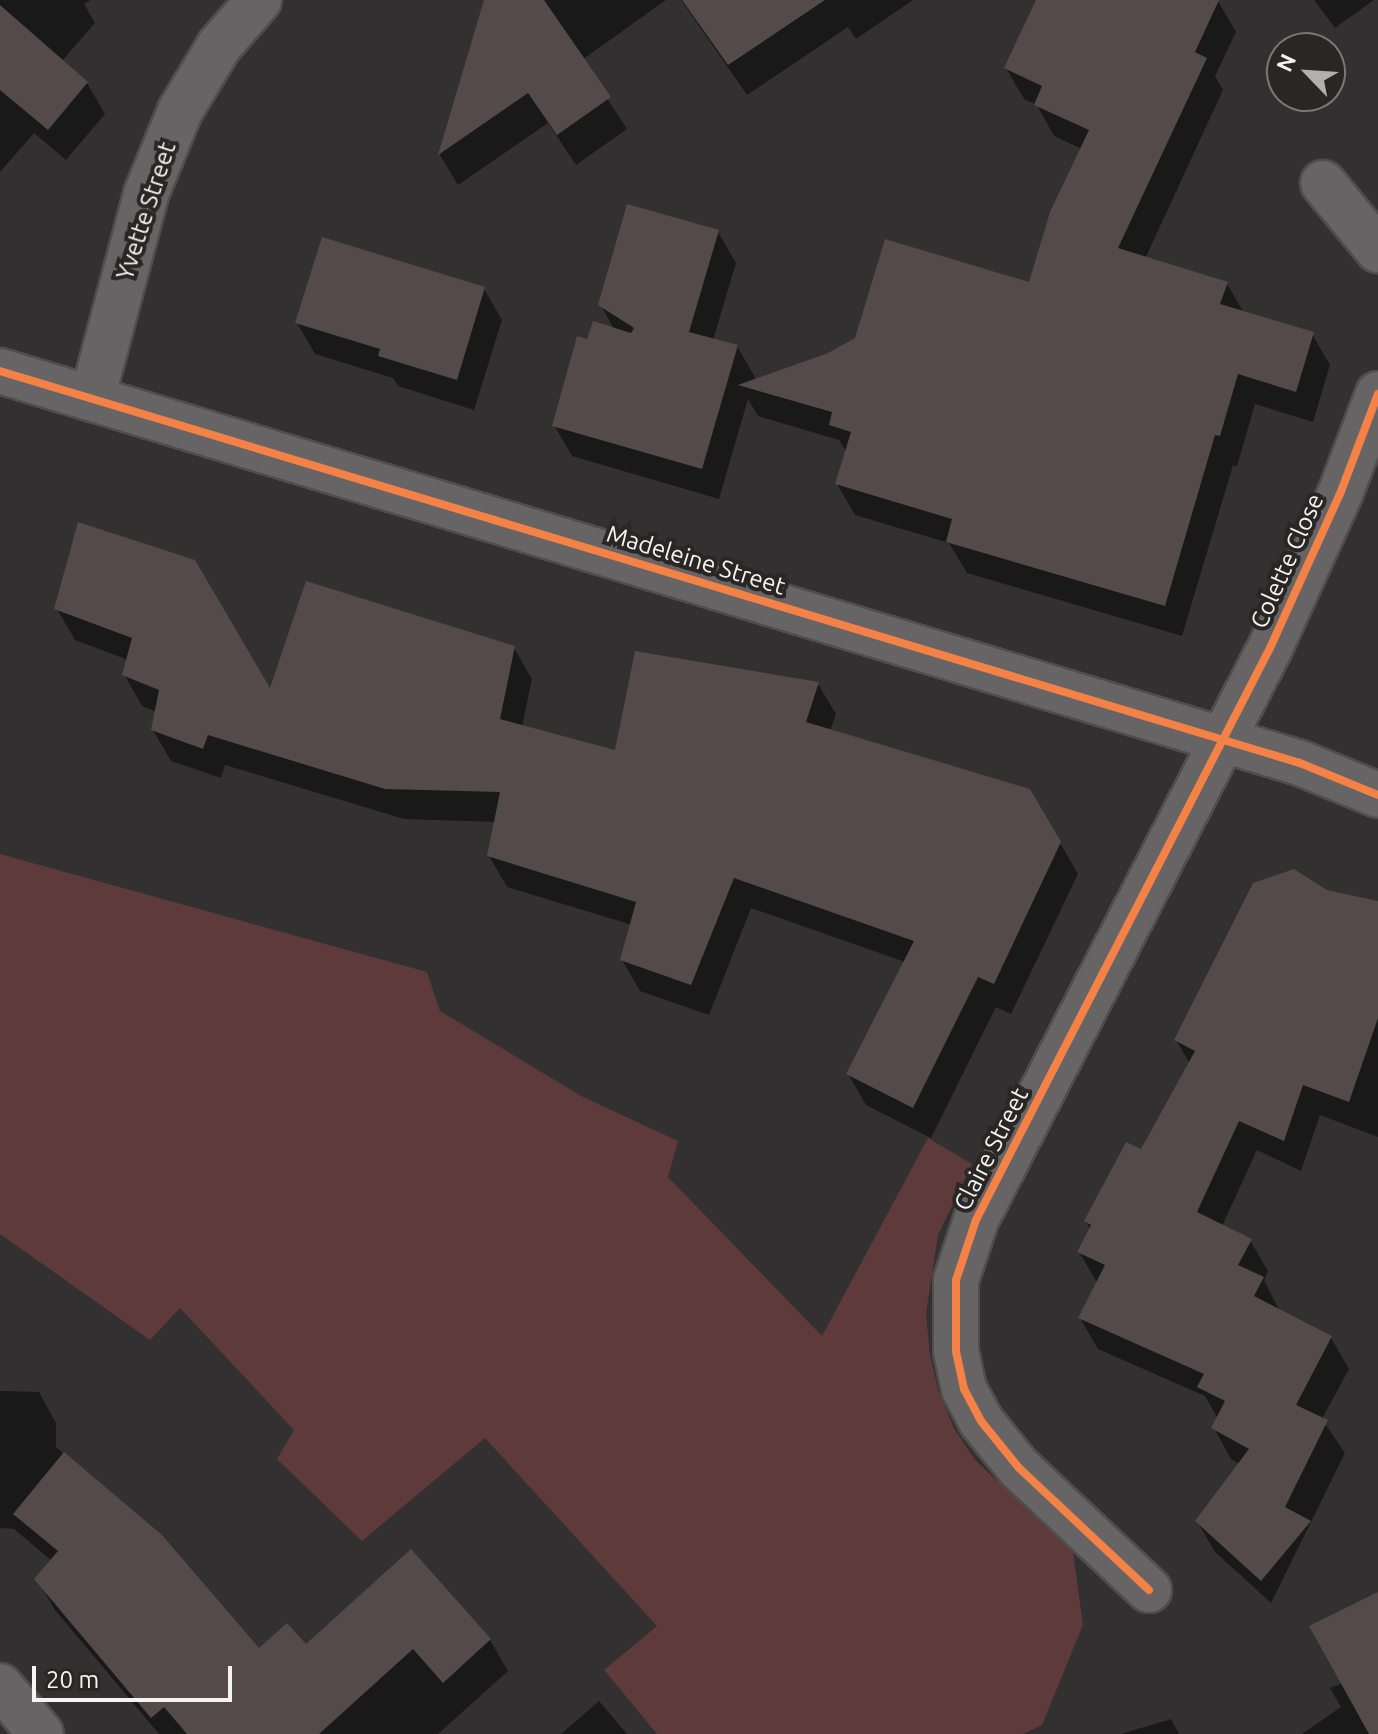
<!DOCTYPE html>
<html>
<head>
<meta charset="utf-8">
<style>
  body { margin:0 }
  #map { position:relative; width:1378px; height:1734px; overflow:hidden; background:#323030; font-family:Ubuntu,sans-serif }
  div>[style] { position:absolute }
  .green>* { inset:0; background:#5e3a3a }
  .shadow>* { inset:0; background:#0007 }
  .building>* { inset:0; background:#544a4a }
  .roads { filter:drop-shadow(2px 0 #4f4d4d) drop-shadow(-2px 0 #4f4d4d) drop-shadow(0 2px #4f4d4d) drop-shadow(0 -2px #4f4d4d) }
  .minor>* { height:44px; margin:-22px; padding:0 22px; transform-origin:22px; border-radius:22px; background:#666464 }
  .cycleway>* { height:8px; margin:-4px; padding:0 4px; transform-origin:4px; border-radius:4px; background:#f48246 }
  span { translate:-50% -50%; white-space:nowrap; text-align:center; line-height:1.15; -webkit-text-stroke:8px #292625; paint-order:stroke }
  .street-label { font-size:24px; color:#f6f3f3 }
  .north { position:absolute; left:1266px; top:32px; width:80px; height:80px; box-sizing:border-box; background:#292625; border:2px solid #7b7877; border-radius:50%; rotate:295deg; font-size:22px; font-weight:700; line-height:32px; text-align:center; color:#f6f3f3 }
  .north::after { content:''; display:block; margin:auto; width:28px; height:36px; background:#b1afaf; clip-path:polygon(50% 0,100% 100%,50% 72%,0 100%) }
  .scale { position:absolute; left:32px; top:1666px; width:200px; height:36px; box-sizing:border-box; border:4px solid #f6f3f3; border-top:0; padding-left:10px; font-size:24px; line-height:28px; white-space:nowrap; color:#f6f3f3; -webkit-text-stroke:6px #292625; paint-order:stroke }
</style>
</head>
<body>
<div id="map">
  <div class="green">
    <i style="clip-path:polygon(0 854px,427px 972px,440px 1011px,583px 1097px,678px 1141px,668px 1177px,822px 1336px,928px 1138px,972px 1164px,938px 1235px,926px 1314px,930px 1355px,939px 1393px,954px 1428px,975px 1460px,1073px 1552px,1083px 1625px,1042px 1725px,1023px 1734px,657px 1734px,604px 1670px,657px 1626px,485px 1438px,362px 1541px,277px 1459px,294px 1430px,180px 1308px,150px 1340px,0 1234px)"></i>
  </div>
  <div class="shadow">
    <i style="clip-path:polygon(0 0,91px 0,84px 4px,95px 23px,62px 61px,87px 83px,105px 114px,66px 160px,34px 133px,0 172px)"></i>
    <i style="clip-path:polygon(486px 0,666px 0,582px 60px,627px 129px,576px 165px,548px 123px,458px 185px,440px 155px)"></i>
    <i style="clip-path:polygon(681px 0,913px 0,856px 39px,848px 27px,747px 95px)"></i>
    <i style="clip-path:polygon(1038px 0,1218px 1px,1236px 32px,1215px 76px,1223px 90px,1145px 259px,1227px 284px,1244px 313px,1312px 334px,1330px 365px,1313px 422px,1255px 404px,1237px 466px,1233px 465px,1182px 636px,967px 573px,949px 543px,855px 515px,837px 484px,847px 453px,839px 440px,758px 416px,748px 399px,719px 499px,572px 456px,554px 425px,589px 342px,614px 329px,600px 304px,718px 232px,736px 263px,713px 340px,737px 346px,755px 377px,754px 382px,1031px 285px,1082px 149px,1054px 136px,1037px 105px,1024px 99px,1006px 68px)"></i>
    <i style="clip-path:polygon(1314px 0,1374px 0,1335px 28px)"></i>
    <i style="clip-path:polygon(484px 289px,502px 320px,474px 410px,398px 386px,393px 378px,315px 354px,297px 323px)"></i>
    <i style="clip-path:polygon(79px 524px,270px 693px,514px 648px,532px 679px,522px 727px,617px 753px,818px 684px,836px 714px,830px 731px,1060px 843px,1078px 874px,1011px 1014px,996px 1007px,931px 1138px,866px 1105px,848px 1074px,905px 962px,751px 908px,709px 1015px,640px 991px,622px 960px,632px 925px,507px 887px,489px 856px,496px 822px,404px 819px,225px 765px,221px 778px,171px 761px,153px 730px,157px 712px,142px 706px,124px 674px,128px 660px,75px 640px,57px 609px)"></i>
    <i style="clip-path:polygon(1327px 892px,1378px 905px,1378px 1137px,1320px 1115px,1301px 1171px,1257px 1150px,1222px 1226px,1250px 1240px,1268px 1271px,1264px 1280px,1280px 1312px,1331px 1338px,1349px 1369px,1322px 1419px,1345px 1453px,1271px 1603px,1215px 1552px,1197px 1521px,1240px 1464px,1231px 1459px,1214px 1428px,1218px 1419px,1205px 1396px,1098px 1349px,1080px 1318px,1098px 1284px,1079px 1252px,1090px 1229px,1086px 1221px,1142px 1152px,1190px 1064px,1176px 1040px)"></i>
    <i style="clip-path:polygon(0 1391px,39px 1392px,56px 1423px,56px 1447px,161px 1536px,259px 1651px,490px 1640px,508px 1671px,438px 1734px,159px 1734px,55px 1610px,37px 1579px,52px 1561px,14px 1529px,0 1528px)"></i>
    <i style="clip-path:polygon(1378px 1595px,1378px 1734px,1302px 1734px,1341px 1707px,1330px 1688px,1343px 1683px)"></i>
    <i style="clip-path:polygon(599px 1701px,627px 1734px,561px 1734px)"></i>
    <i style="clip-path:polygon(1171px 1719px,1179px 1734px,1121px 1734px)"></i>
  </div>
  <div class="building">
    <i style="clip-path:polygon(484px 0,544px 0,611px 97px,557px 135px,528px 93px,438px 155px)"></i>
    <i style="clip-path:polygon(682px 0,825px 0,728px 65px)"></i>
    <i style="clip-path:polygon(1036px 0,1219px 0,1195px 52px,1207px 58px,1118px 248px,1228px 282px,1220px 304px,1314px 332px,1296px 392px,1238px 374px,1220px 436px,1215px 435px,1165px 606px,946px 542px,952px 519px,835px 484px,851px 432px,829px 425px,832px 412px,738px 385px,828px 353px,855px 338px,885px 239px,1029px 282px,1050px 212px,1089px 130px,1034px 105px,1042px 86px,1004px 68px)"></i>
    <i style="clip-path:polygon(0 5px,88px 82px,48px 130px,0 90px)"></i>
    <i style="clip-path:polygon(627px 204px,719px 230px,689px 332px,738px 345px,702px 469px,552px 426px,577px 336px,587px 339px,593px 321px,631px 333px,634px 328px,598px 305px)"></i>
    <i style="clip-path:polygon(322px 237px,485px 287px,457px 380px,378px 356px,380px 349px,295px 323px)"></i>
    <i style="clip-path:polygon(78px 522px,195px 560px,270px 688px,306px 581px,515px 646px,500px 719px,615px 750px,635px 651px,819px 682px,806px 722px,1030px 789px,1061px 842px,994px 984px,978px 977px,913px 1108px,846px 1074px,914px 941px,734px 878px,691px 985px,620px 960px,636px 902px,487px 856px,500px 792px,385px 789px,208px 735px,203px 749px,151px 730px,159px 690px,122px 675px,132px 638px,54px 609px)"></i>
    <i style="clip-path:polygon(1294px 869px,1327px 890px,1378px 901px,1378px 1018px,1349px 1102px,1303px 1085px,1284px 1141px,1239px 1121px,1197px 1212px,1252px 1239px,1238px 1265px,1264px 1277px,1254px 1296px,1332px 1336px,1296px 1405px,1328px 1420px,1285px 1507px,1311px 1521px,1261px 1581px,1195px 1521px,1249px 1449px,1211px 1428px,1225px 1401px,1197px 1387px,1204px 1374px,1078px 1318px,1105px 1265px,1077px 1252px,1091px 1225px,1084px 1221px,1126px 1142px,1141px 1149px,1195px 1051px,1174px 1040px,1253px 883px)"></i>
    <i style="clip-path:polygon(64px 1452px,162px 1535px,259px 1648px,287px 1623px,306px 1644px,411px 1549px,491px 1639px,443px 1683px,413px 1649px,319px 1734px,187px 1734px,164px 1707px,151px 1718px,34px 1579px,58px 1551px,13px 1514px)"></i>
    <i style="clip-path:polygon(1378px 1592px,1378px 1734px,1369px 1734px,1309px 1626px)"></i>
  </div>
  <div class="roads">
    <div class="minor">
      <i style="left:1323px;top:183px;width:87px;rotate:50.6deg"></i>
      <i style="left:0;top:371px;width:1358px;rotate:16.78deg"></i>
      <i style="left:1300px;top:763px;width:84px;rotate:22.3deg"></i>
      <i style="left:92px;top:399px;width:212px;rotate:-75.2deg"></i>
      <i style="left:146px;top:194px;width:90px;rotate:-67.7deg"></i>
      <i style="left:180px;top:111px;width:76px;rotate:-59deg"></i>
      <i style="left:219px;top:46px;width:61px;rotate:-49deg"></i>
      <i style="left:1149px;top:1590px;width:178px;rotate:-136.8deg"></i>
      <i style="left:1019px;top:1468px;width:60px;rotate:-129deg"></i>
      <i style="left:981px;top:1421px;width:36px;rotate:-118deg"></i>
      <i style="left:964px;top:1389px;width:39px;rotate:-102deg"></i>
      <i style="left:956px;top:1351px;width:71px;rotate:-90deg"></i>
      <i style="left:956px;top:1280px;width:63px;rotate:-71.6deg"></i>
      <i style="left:976px;top:1220px;width:643px;rotate:-62.8deg"></i>
      <i style="left:1270px;top:648px;width:169px;rotate:-65.6deg"></i>
      <i style="left:1340px;top:494px;width:107px;rotate:-69.2deg"></i>
      <i style="left:0;top:1686px;width:63px;rotate:49.5deg"></i>
    </div>
  </div>
  <div class="cycleway">
    <i style="left:0;top:371px;width:1358px;rotate:16.78deg"></i>
    <i style="left:1300px;top:763px;width:84px;rotate:22.3deg"></i>
    <i style="left:1149px;top:1590px;width:178px;rotate:-136.8deg"></i>
    <i style="left:1019px;top:1468px;width:60px;rotate:-129deg"></i>
    <i style="left:981px;top:1421px;width:36px;rotate:-118deg"></i>
    <i style="left:964px;top:1389px;width:39px;rotate:-102deg"></i>
    <i style="left:956px;top:1351px;width:71px;rotate:-90deg"></i>
    <i style="left:956px;top:1280px;width:63px;rotate:-71.6deg"></i>
    <i style="left:976px;top:1220px;width:643px;rotate:-62.8deg"></i>
    <i style="left:1270px;top:648px;width:169px;rotate:-65.6deg"></i>
    <i style="left:1340px;top:494px;width:107px;rotate:-69.2deg"></i>
  </div>
  <div class="street-label">
    <span style="left:146px;top:211px;rotate:-72deg">Yvette Street</span>
    <span style="left:696px;top:560px;rotate:17deg">Madeleine Street</span>
    <span style="left:1287px;top:561px;rotate:-66deg">Colette Close</span>
    <span style="left:991px;top:1149px;rotate:-63deg">Claire Street</span>
  </div>
  <div class="north">N</div>
  <div class="scale">20 m</div>
</div>
</body>
</html>
